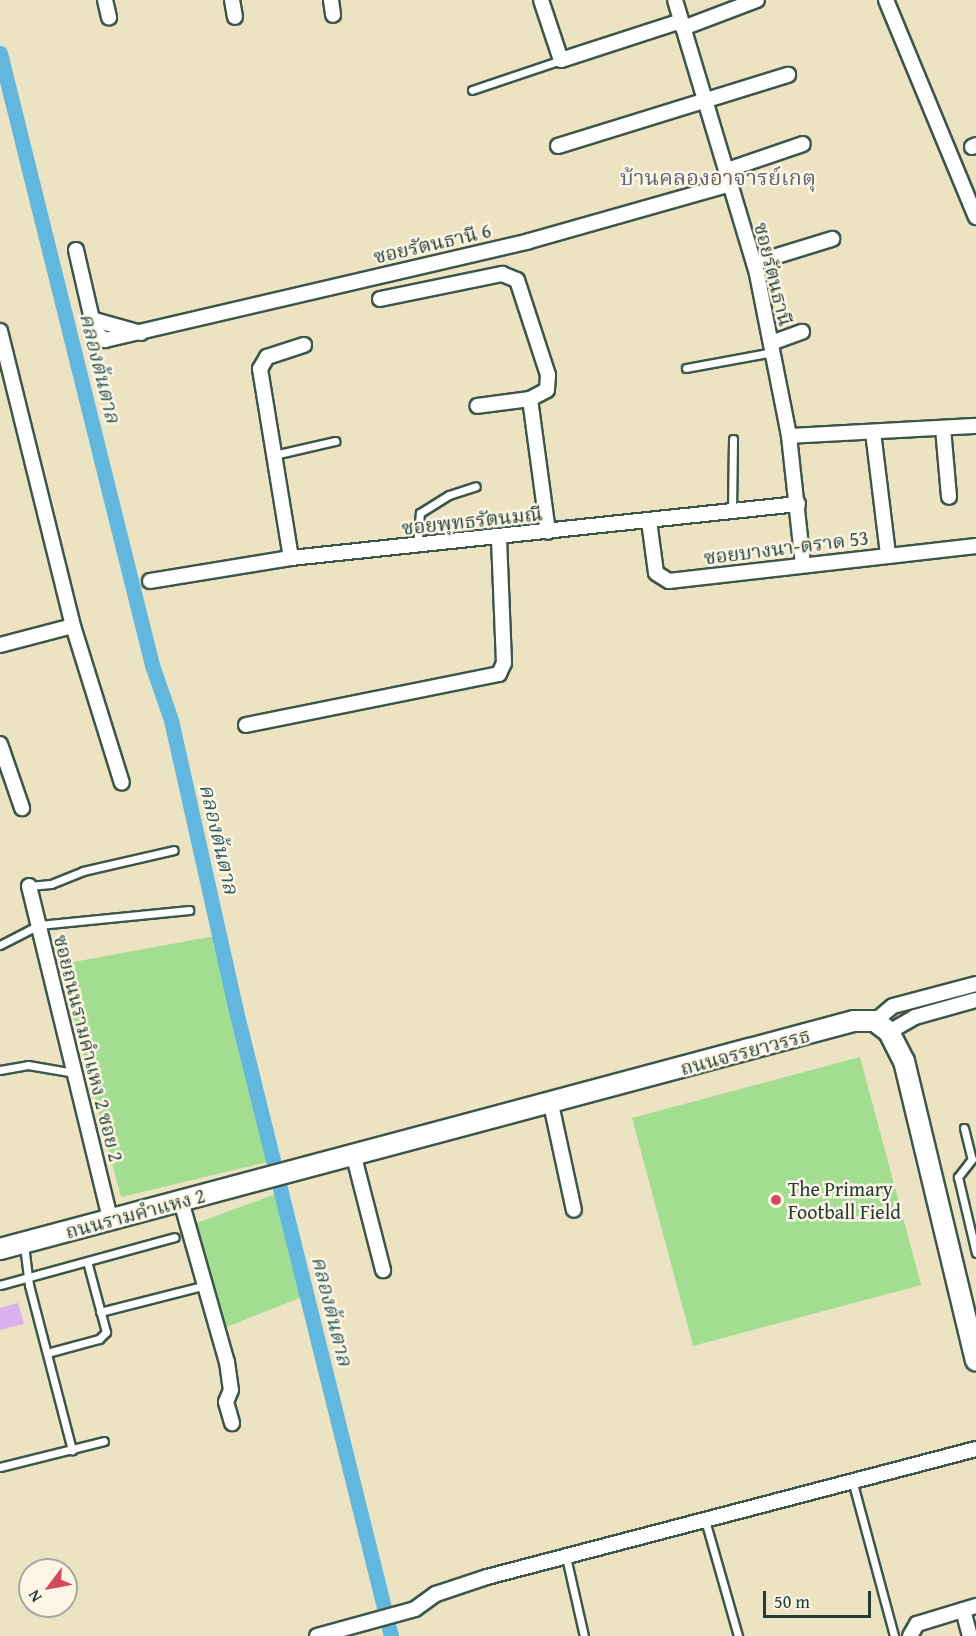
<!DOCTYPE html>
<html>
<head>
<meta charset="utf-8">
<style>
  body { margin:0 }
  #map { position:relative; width:976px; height:1636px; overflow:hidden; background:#ebe3c2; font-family:"Gentium Book Plus","Noto Serif Thai",serif }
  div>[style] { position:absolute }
  .green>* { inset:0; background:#a2dd91; transform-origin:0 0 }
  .canal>* { height:15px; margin:-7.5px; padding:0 7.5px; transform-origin:7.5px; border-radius:7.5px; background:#62b7de }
  .building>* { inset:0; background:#dab1ef }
  .roads { filter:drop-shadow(2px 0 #3e5649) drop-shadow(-2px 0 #3e5649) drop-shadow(0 2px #3e5649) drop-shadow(0 -2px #3e5649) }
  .lane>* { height:7px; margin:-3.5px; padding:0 3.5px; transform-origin:3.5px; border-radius:3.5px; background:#fff }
  .street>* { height:14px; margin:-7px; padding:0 7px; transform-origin:7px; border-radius:7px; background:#fff }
  .secondary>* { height:20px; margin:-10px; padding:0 10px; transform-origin:10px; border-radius:10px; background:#fff }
  .dots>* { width:16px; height:16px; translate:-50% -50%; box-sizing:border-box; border:3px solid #fcf5e5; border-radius:50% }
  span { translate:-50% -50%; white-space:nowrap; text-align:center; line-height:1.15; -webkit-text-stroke:5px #fcf5e5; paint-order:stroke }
  .street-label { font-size:20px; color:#1f3d34 }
  .poi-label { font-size:20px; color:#1f3d34 }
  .left { translate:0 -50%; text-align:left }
  .water-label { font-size:21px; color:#305c5e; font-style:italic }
  .quarter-label { font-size:22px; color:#606675 }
  .north { position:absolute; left:18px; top:1558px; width:60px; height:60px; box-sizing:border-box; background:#fcf5e5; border:2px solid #a4ab9e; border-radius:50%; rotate:238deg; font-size:16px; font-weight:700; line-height:24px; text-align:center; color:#1f3d34 }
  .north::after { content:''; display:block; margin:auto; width:21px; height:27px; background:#d1495b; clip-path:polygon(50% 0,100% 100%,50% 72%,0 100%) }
  .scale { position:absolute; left:763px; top:1591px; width:108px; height:27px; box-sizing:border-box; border:3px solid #1f3d34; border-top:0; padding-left:8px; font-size:18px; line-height:21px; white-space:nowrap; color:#1f3d34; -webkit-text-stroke:4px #fcf5e5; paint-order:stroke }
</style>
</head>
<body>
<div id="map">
  <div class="green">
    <i style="clip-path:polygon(215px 936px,267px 1162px,121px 1197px,66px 988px,68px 963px)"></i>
    <i style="left:860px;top:1057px;width:236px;height:236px;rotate:75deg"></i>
    <i style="clip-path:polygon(276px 1194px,302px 1297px,224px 1328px,194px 1224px)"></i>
  </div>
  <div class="canal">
    <i style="left:0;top:53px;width:631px;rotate:76.05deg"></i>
    <i style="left:152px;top:665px;width:58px;rotate:70.9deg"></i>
    <i style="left:171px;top:720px;width:306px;rotate:77.4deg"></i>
    <i style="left:238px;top:1019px;width:636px;rotate:76.07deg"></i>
  </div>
  <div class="building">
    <i style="clip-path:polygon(18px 1303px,24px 1324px,0 1330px,0 1308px)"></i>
  </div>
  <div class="roads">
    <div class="lane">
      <i style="left:472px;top:90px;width:94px;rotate:-18.6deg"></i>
      <i style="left:686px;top:368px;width:88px;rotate:-10.4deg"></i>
      <i style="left:274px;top:455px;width:63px;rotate:-12.9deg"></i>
      <i style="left:732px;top:511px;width:72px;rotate:-89.2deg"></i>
      <i style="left:417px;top:546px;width:33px;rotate:-85deg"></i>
      <i style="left:420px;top:513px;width:34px;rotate:-32deg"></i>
      <i style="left:449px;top:495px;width:28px;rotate:-18deg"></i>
      <i style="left:29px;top:886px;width:22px;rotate:-5deg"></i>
      <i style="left:51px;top:884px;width:35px;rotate:-22deg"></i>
      <i style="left:83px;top:871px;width:93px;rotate:-13deg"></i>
      <i style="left:0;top:945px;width:44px;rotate:-27.1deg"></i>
      <i style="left:39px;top:925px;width:151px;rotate:-5.7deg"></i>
      <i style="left:0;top:1070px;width:28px;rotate:-10deg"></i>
      <i style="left:28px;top:1065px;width:48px;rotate:9.7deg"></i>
      <i style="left:964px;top:1128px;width:32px;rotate:76deg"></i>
      <i style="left:972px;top:1159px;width:23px;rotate:128deg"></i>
      <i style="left:958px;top:1177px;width:78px;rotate:76.7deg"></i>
      <i style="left:24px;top:1245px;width:40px;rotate:82.9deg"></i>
      <i style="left:29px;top:1285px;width:171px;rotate:75.4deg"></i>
      <i style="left:0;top:1285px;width:181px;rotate:-15.3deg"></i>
      <i style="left:100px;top:1312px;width:109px;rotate:-14.3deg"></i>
      <i style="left:47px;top:1353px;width:54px;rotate:-15.1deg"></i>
      <i style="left:99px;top:1339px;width:10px;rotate:-45deg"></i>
      <i style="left:106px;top:1332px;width:73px;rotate:-105deg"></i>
      <i style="left:0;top:1467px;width:107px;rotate:-14deg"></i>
      <i style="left:852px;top:1480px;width:162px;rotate:74.9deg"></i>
      <i style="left:705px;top:1520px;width:121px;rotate:74.1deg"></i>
      <i style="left:566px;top:1557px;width:81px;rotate:77.2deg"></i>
    </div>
    <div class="street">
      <i style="left:105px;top:0;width:18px;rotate:77deg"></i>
      <i style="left:232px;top:0;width:17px;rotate:80deg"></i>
      <i style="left:331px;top:0;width:15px;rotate:82deg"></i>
      <i style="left:541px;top:0;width:63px;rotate:71.6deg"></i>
      <i style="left:561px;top:60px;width:126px;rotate:-18deg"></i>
      <i style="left:675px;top:0;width:286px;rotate:73.3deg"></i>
      <i style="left:757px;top:274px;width:165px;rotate:78.8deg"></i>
      <i style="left:789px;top:436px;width:129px;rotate:83.8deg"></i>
      <i style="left:886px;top:0;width:235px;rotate:67.5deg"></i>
      <i style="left:683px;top:28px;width:79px;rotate:-20.7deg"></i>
      <i style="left:558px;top:146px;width:241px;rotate:-17.2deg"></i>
      <i style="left:972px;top:147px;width:4px;rotate:-27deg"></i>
      <i style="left:727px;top:170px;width:80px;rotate:-18.9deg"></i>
      <i style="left:76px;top:250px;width:84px;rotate:77deg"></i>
      <i style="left:95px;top:332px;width:13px;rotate:39deg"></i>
      <i style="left:105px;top:340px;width:435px;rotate:-13.1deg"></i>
      <i style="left:529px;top:241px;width:210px;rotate:-15.8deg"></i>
      <i style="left:754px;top:263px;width:82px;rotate:-17.1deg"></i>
      <i style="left:380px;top:299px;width:125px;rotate:-11.6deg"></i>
      <i style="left:502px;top:274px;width:16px;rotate:22deg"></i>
      <i style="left:517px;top:280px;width:100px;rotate:71.9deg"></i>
      <i style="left:548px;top:375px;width:15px;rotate:94deg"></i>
      <i style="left:547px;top:390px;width:19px;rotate:152deg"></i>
      <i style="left:530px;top:399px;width:53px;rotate:172.5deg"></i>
      <i style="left:91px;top:319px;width:52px;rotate:15.6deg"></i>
      <i style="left:0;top:331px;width:304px;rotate:76.1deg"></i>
      <i style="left:73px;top:626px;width:164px;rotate:72.7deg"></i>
      <i style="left:771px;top:343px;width:33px;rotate:-20deg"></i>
      <i style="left:530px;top:399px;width:134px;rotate:82.3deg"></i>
      <i style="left:943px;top:428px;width:69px;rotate:85deg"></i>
      <i style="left:873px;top:432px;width:124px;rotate:83deg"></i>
      <i style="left:789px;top:436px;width:187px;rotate:-3.1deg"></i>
      <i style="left:649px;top:521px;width:52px;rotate:82.3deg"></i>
      <i style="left:656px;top:573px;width:15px;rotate:32deg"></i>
      <i style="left:669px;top:581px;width:309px;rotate:-6.5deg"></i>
      <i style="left:291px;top:558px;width:192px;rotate:-99.3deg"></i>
      <i style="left:260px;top:369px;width:14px;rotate:-60deg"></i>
      <i style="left:267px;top:357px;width:39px;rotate:-18deg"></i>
      <i style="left:150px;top:581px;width:143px;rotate:-9.3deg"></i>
      <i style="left:291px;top:558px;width:510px;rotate:-6.08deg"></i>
      <i style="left:0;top:645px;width:75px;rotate:-14.6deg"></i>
      <i style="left:246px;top:725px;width:258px;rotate:-11.4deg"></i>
      <i style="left:499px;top:674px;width:12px;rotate:-66deg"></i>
      <i style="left:504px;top:663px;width:125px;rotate:-92.3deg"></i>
      <i style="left:0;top:744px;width:68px;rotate:71deg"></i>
      <i style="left:29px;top:886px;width:343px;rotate:76.3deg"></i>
      <i style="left:875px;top:1021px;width:23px;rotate:-40deg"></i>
      <i style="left:893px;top:1006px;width:86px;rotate:-14.8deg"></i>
      <i style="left:889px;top:1032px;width:30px;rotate:-30deg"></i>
      <i style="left:915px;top:1017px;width:63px;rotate:-15.6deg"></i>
      <i style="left:551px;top:1104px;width:108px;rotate:77.8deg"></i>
      <i style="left:354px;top:1157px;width:117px;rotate:75.6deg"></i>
      <i style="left:181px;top:1201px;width:167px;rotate:74.1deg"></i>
      <i style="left:227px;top:1362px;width:28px;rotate:82deg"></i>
      <i style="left:231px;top:1390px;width:13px;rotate:113deg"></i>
      <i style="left:226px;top:1402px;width:22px;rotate:74deg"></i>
      <i style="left:963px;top:1610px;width:27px;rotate:75deg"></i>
      <i style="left:317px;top:1636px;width:102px;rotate:-15.4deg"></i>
      <i style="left:415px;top:1609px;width:26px;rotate:-36deg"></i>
      <i style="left:436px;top:1594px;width:54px;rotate:-18.4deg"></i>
      <i style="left:487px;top:1577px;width:505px;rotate:-14.67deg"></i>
      <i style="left:910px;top:1636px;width:14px;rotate:-60deg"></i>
      <i style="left:917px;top:1624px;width:62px;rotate:-17deg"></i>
    </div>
    <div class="secondary">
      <i style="left:0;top:1249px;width:884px;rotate:-14.95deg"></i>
      <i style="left:854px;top:1021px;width:21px"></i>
      <i style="left:875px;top:1021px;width:18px;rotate:38deg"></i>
      <i style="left:889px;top:1032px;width:33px;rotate:63deg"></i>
      <i style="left:904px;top:1061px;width:308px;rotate:76.5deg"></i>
    </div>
  </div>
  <div class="dots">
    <i style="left:776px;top:1200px;background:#d1495b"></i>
  </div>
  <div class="street-label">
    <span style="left:432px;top:243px;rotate:-13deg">ซอยรัตนธานี 6</span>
    <span style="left:774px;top:274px;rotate:76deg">ซอยรัตนธานี</span>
    <span style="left:472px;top:520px;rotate:-6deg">ซอยพุทธรัตนมณี</span>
    <span style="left:786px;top:547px;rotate:-7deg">ซอยบางนา-ตราด 53</span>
    <span style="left:89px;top:1048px;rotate:76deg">ซอยถนนรามคำแหง 2 ซอย 2</span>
    <span style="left:745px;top:1051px;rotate:-15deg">ถนนจรรยาวรรธ</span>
    <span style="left:135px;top:1213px;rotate:-15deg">ถนนรามคำแหง 2</span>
  </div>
  <div class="poi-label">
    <span class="left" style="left:788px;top:1200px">The Primary<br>Football Field</span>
  </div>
  <div class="water-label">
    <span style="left:100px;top:368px;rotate:76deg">คลองต้นตาล</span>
    <span style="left:219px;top:839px;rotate:77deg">คลองต้นตาล</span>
    <span style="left:332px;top:1311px;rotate:76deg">คลองต้นตาล</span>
  </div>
  <div class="quarter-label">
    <span style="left:718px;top:178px">บ้านคลองอาจารย์เกตุ</span>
  </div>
  <div class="north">N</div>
  <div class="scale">50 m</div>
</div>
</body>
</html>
